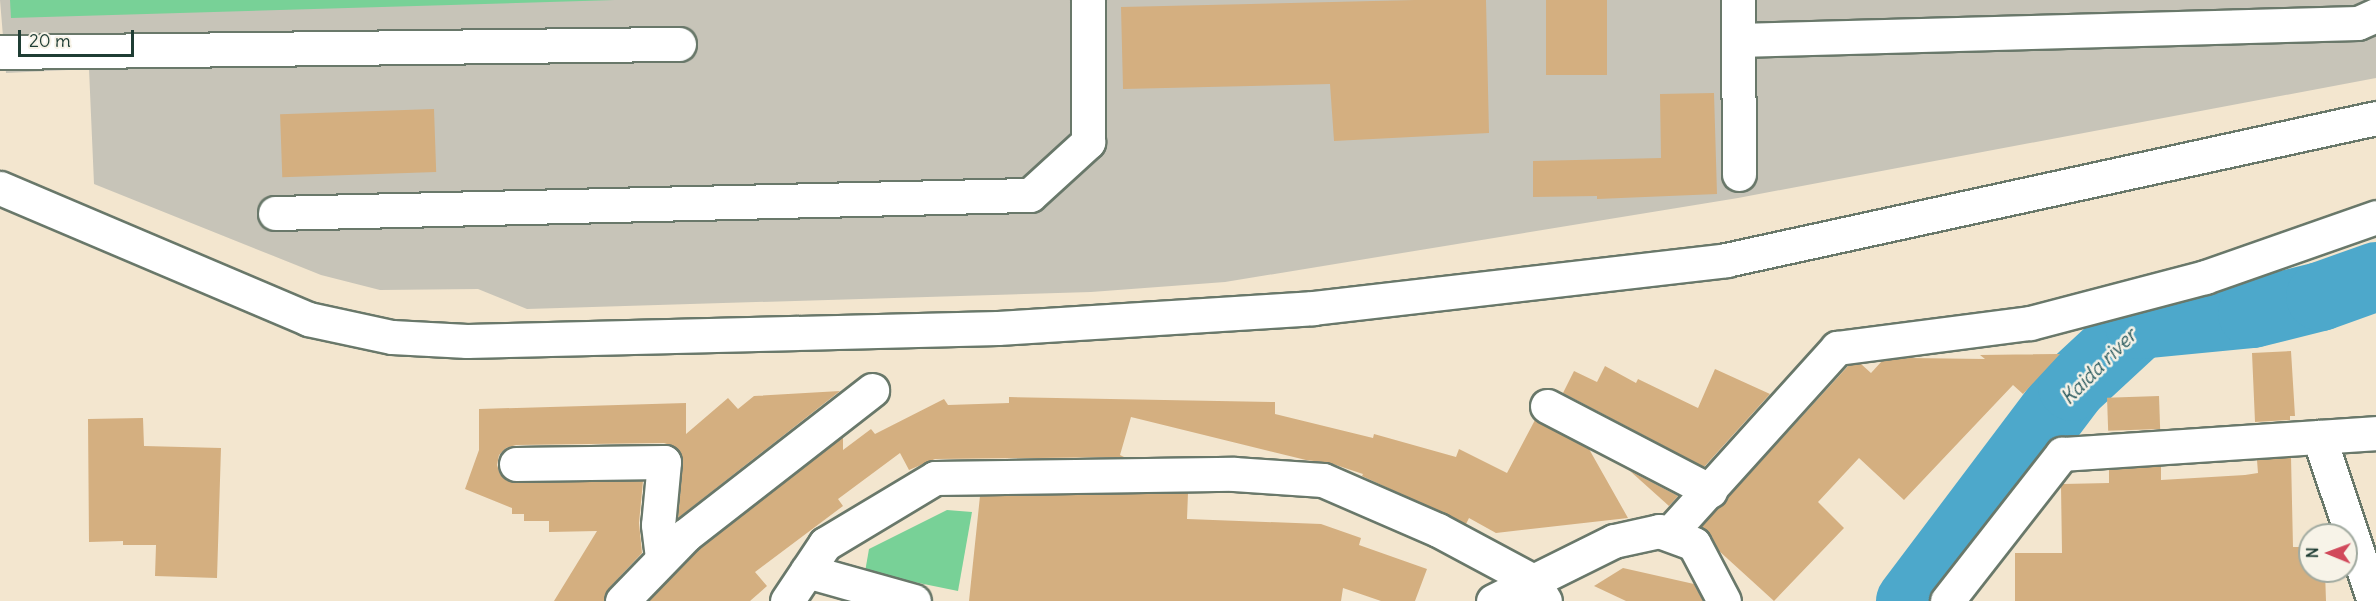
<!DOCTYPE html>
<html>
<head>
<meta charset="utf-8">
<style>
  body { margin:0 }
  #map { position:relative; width:2376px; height:601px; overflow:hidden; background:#f3e6cf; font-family:Delius,sans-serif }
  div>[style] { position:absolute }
  .industrial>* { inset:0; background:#c7c4b8 }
  .green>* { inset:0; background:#78d197 }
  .river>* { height:69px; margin:-34.5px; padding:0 34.5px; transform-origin:34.5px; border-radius:34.5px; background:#4da8cb }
  .building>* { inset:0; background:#d4af80; transform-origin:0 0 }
  .roads { filter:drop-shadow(2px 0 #69786a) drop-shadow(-2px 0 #69786a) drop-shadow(0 2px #69786a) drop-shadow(0 -2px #69786a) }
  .minor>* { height:33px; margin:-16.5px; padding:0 16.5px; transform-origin:16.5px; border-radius:16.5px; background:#fff }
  span { translate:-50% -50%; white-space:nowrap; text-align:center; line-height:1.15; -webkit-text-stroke:5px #f7f3e8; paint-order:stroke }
  .water-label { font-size:20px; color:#2d5d61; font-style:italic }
  .north { position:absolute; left:2298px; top:523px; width:60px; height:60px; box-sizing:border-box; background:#f7f3e8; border:2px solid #a1aaa0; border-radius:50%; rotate:271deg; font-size:16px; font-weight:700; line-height:24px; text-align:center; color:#1f3d34 }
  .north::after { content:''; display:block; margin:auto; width:21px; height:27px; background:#d1495b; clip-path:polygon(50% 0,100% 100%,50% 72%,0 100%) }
  .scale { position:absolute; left:18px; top:30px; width:116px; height:27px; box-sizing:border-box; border:3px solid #1f3d34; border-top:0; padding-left:8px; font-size:18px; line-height:21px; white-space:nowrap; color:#1f3d34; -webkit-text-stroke:4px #f7f3e8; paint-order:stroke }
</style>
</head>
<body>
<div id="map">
  <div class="industrial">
    <i style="clip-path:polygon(0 0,2376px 0,2376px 78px,1738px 198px,1225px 282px,1091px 292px,527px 309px,478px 289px,380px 290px,321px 275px,94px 184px,89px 69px,6px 73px)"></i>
  </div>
  <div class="green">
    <i style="clip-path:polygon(10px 0,615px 0,11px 18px)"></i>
    <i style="clip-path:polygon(947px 510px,972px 512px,958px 591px,865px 572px,869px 549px)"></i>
  </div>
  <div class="river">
    <i style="left:1910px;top:601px;width:269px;rotate:-53deg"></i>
    <i style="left:2072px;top:386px;width:91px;rotate:-42.8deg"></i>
    <i style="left:2139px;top:324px;width:114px;rotate:-5.6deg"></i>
    <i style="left:2252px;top:313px;width:70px;rotate:-14deg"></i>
    <i style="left:2320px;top:296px;width:59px;rotate:-19.7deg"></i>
  </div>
  <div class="building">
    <i style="clip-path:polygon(1415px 0,1486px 0,1489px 133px,1334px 141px,1330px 84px,1123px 89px,1121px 7px)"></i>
    <i style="left:1546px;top:0;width:61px;height:75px"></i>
    <i style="clip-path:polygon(1714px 93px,1717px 194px,1597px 199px,1597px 196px,1533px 197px,1533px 161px,1661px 158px,1660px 94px)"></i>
    <i style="left:434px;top:109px;width:63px;height:154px;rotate:88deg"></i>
    <i style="clip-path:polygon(2291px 351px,2295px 416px,2290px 416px,2290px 420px,2255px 422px,2252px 353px)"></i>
    <i style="clip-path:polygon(2060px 354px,2023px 394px,2013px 385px,1904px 500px,1859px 458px,1818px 502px,1844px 528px,1774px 601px,1718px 550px,1711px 535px,1701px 527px,1849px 365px,1861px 364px,1871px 373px,1882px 361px,1909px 358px,1985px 359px,1980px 355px)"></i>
    <i style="clip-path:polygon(1605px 366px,1636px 383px,1638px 379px,1698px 408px,1715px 369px,1770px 394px,1704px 467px,1563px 393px,1574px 371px,1597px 382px)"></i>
    <i style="clip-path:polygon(840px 391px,678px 518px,683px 463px,680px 453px,673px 446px,664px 443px,516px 445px,506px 448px,499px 455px,497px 465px,500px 474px,506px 480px,516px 483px,643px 481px,639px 523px,642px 553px,609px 588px,604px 601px,554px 601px,597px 531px,549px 532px,549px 521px,524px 521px,524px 514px,512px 514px,512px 508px,465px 489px,479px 450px,479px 409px,686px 403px,686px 434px,728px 398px,738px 409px,754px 396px)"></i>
    <i style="left:2159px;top:396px;width:33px;height:52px;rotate:88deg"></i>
    <i style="clip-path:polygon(1009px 397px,1275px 402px,1275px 414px,1373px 438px,1374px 434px,1456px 457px,1459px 449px,1507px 473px,1535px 420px,1589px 449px,1628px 518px,1496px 533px,1469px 518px,1466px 524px,1362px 476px,1363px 474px,1330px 463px,1306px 460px,1131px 417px,1120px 455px,1124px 457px,935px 459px,909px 470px,900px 453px,838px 499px,843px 506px,755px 572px,767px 586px,750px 601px,648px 601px,699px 549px,843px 437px,843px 450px,871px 429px,875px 434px,944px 399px,948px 405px,1009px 403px)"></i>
    <i style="clip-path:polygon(143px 418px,144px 446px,221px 448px,217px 578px,155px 576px,156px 545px,123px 545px,123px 541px,89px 542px,88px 419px)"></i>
    <i style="clip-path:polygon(2291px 457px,2293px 547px,2310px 547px,2310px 571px,2325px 571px,2326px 601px,2015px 601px,2015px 553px,2062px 553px,2061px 486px,2063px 484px,2109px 483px,2109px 470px,2161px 466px,2161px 480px,2245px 475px,2258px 473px,2257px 460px)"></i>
    <i style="clip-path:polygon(1630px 471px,1678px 496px,1669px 506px)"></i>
    <i style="clip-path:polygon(1188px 493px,1187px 519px,1321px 524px,1361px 538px,1359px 545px,1427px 569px,1415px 601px,1381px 601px,1343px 588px,1341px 601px,969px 601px,980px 496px)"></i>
    <i style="clip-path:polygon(1623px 568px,1694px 584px,1703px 601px,1626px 601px,1594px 586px)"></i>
  </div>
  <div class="roads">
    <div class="minor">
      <i style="left:1738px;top:0;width:174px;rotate:89.7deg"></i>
      <i style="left:1738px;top:40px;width:620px;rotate:-1.57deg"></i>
      <i style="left:2358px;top:23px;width:20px;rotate:-24deg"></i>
      <i style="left:0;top:52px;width:679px;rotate:-0.68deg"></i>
      <i style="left:0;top:188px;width:335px;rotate:23deg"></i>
      <i style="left:308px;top:319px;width:86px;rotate:12.1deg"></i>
      <i style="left:392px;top:337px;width:75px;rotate:3.1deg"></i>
      <i style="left:467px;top:341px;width:531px;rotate:-1.4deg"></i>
      <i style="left:998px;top:328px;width:316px;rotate:-3.6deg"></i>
      <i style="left:1313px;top:308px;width:416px;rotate:-6.6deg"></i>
      <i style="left:1726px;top:260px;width:665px;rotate:-12.32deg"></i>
      <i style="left:275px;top:213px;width:755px;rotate:-1.37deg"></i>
      <i style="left:1030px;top:195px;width:79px;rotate:-42.4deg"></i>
      <i style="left:1088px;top:142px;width:142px;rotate:-90deg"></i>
      <i style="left:1547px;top:406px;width:184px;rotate:27.5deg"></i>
      <i style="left:2319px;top:437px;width:173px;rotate:71.5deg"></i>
      <i style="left:516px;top:464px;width:148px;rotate:-0.8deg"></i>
      <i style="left:664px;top:462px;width:63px;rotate:95.4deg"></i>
      <i style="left:658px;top:525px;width:33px;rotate:83deg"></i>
      <i style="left:1669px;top:534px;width:251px;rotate:-47.9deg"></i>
      <i style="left:1837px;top:348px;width:195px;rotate:-7.4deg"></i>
      <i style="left:2030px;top:323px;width:181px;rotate:-14.7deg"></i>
      <i style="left:2205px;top:277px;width:181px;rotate:-19.3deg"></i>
      <i style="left:807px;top:571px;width:111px;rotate:15.7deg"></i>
      <i style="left:622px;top:601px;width:92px;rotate:-45.9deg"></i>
      <i style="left:686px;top:535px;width:236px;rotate:-37.9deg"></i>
      <i style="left:787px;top:601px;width:69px;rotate:-56.3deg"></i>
      <i style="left:825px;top:544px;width:128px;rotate:-31deg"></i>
      <i style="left:935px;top:478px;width:299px;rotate:-0.8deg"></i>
      <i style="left:1234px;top:474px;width:89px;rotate:3.9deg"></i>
      <i style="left:1323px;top:480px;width:125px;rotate:23.5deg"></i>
      <i style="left:1438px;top:530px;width:108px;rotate:28.2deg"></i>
      <i style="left:1533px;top:581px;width:23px;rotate:59deg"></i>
      <i style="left:1493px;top:601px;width:135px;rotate:-26.4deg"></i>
      <i style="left:1614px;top:541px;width:46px;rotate:-12.5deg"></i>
      <i style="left:1659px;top:531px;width:37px;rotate:20deg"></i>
      <i style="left:1694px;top:544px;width:64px;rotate:62.2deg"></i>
      <i style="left:1947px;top:601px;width:187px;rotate:-52deg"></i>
      <i style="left:2062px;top:454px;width:315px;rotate:-3.8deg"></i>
    </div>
  </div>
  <div class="water-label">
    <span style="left:2098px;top:366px;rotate:-45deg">Kaida river</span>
  </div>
  <div class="north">N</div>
  <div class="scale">20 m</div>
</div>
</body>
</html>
